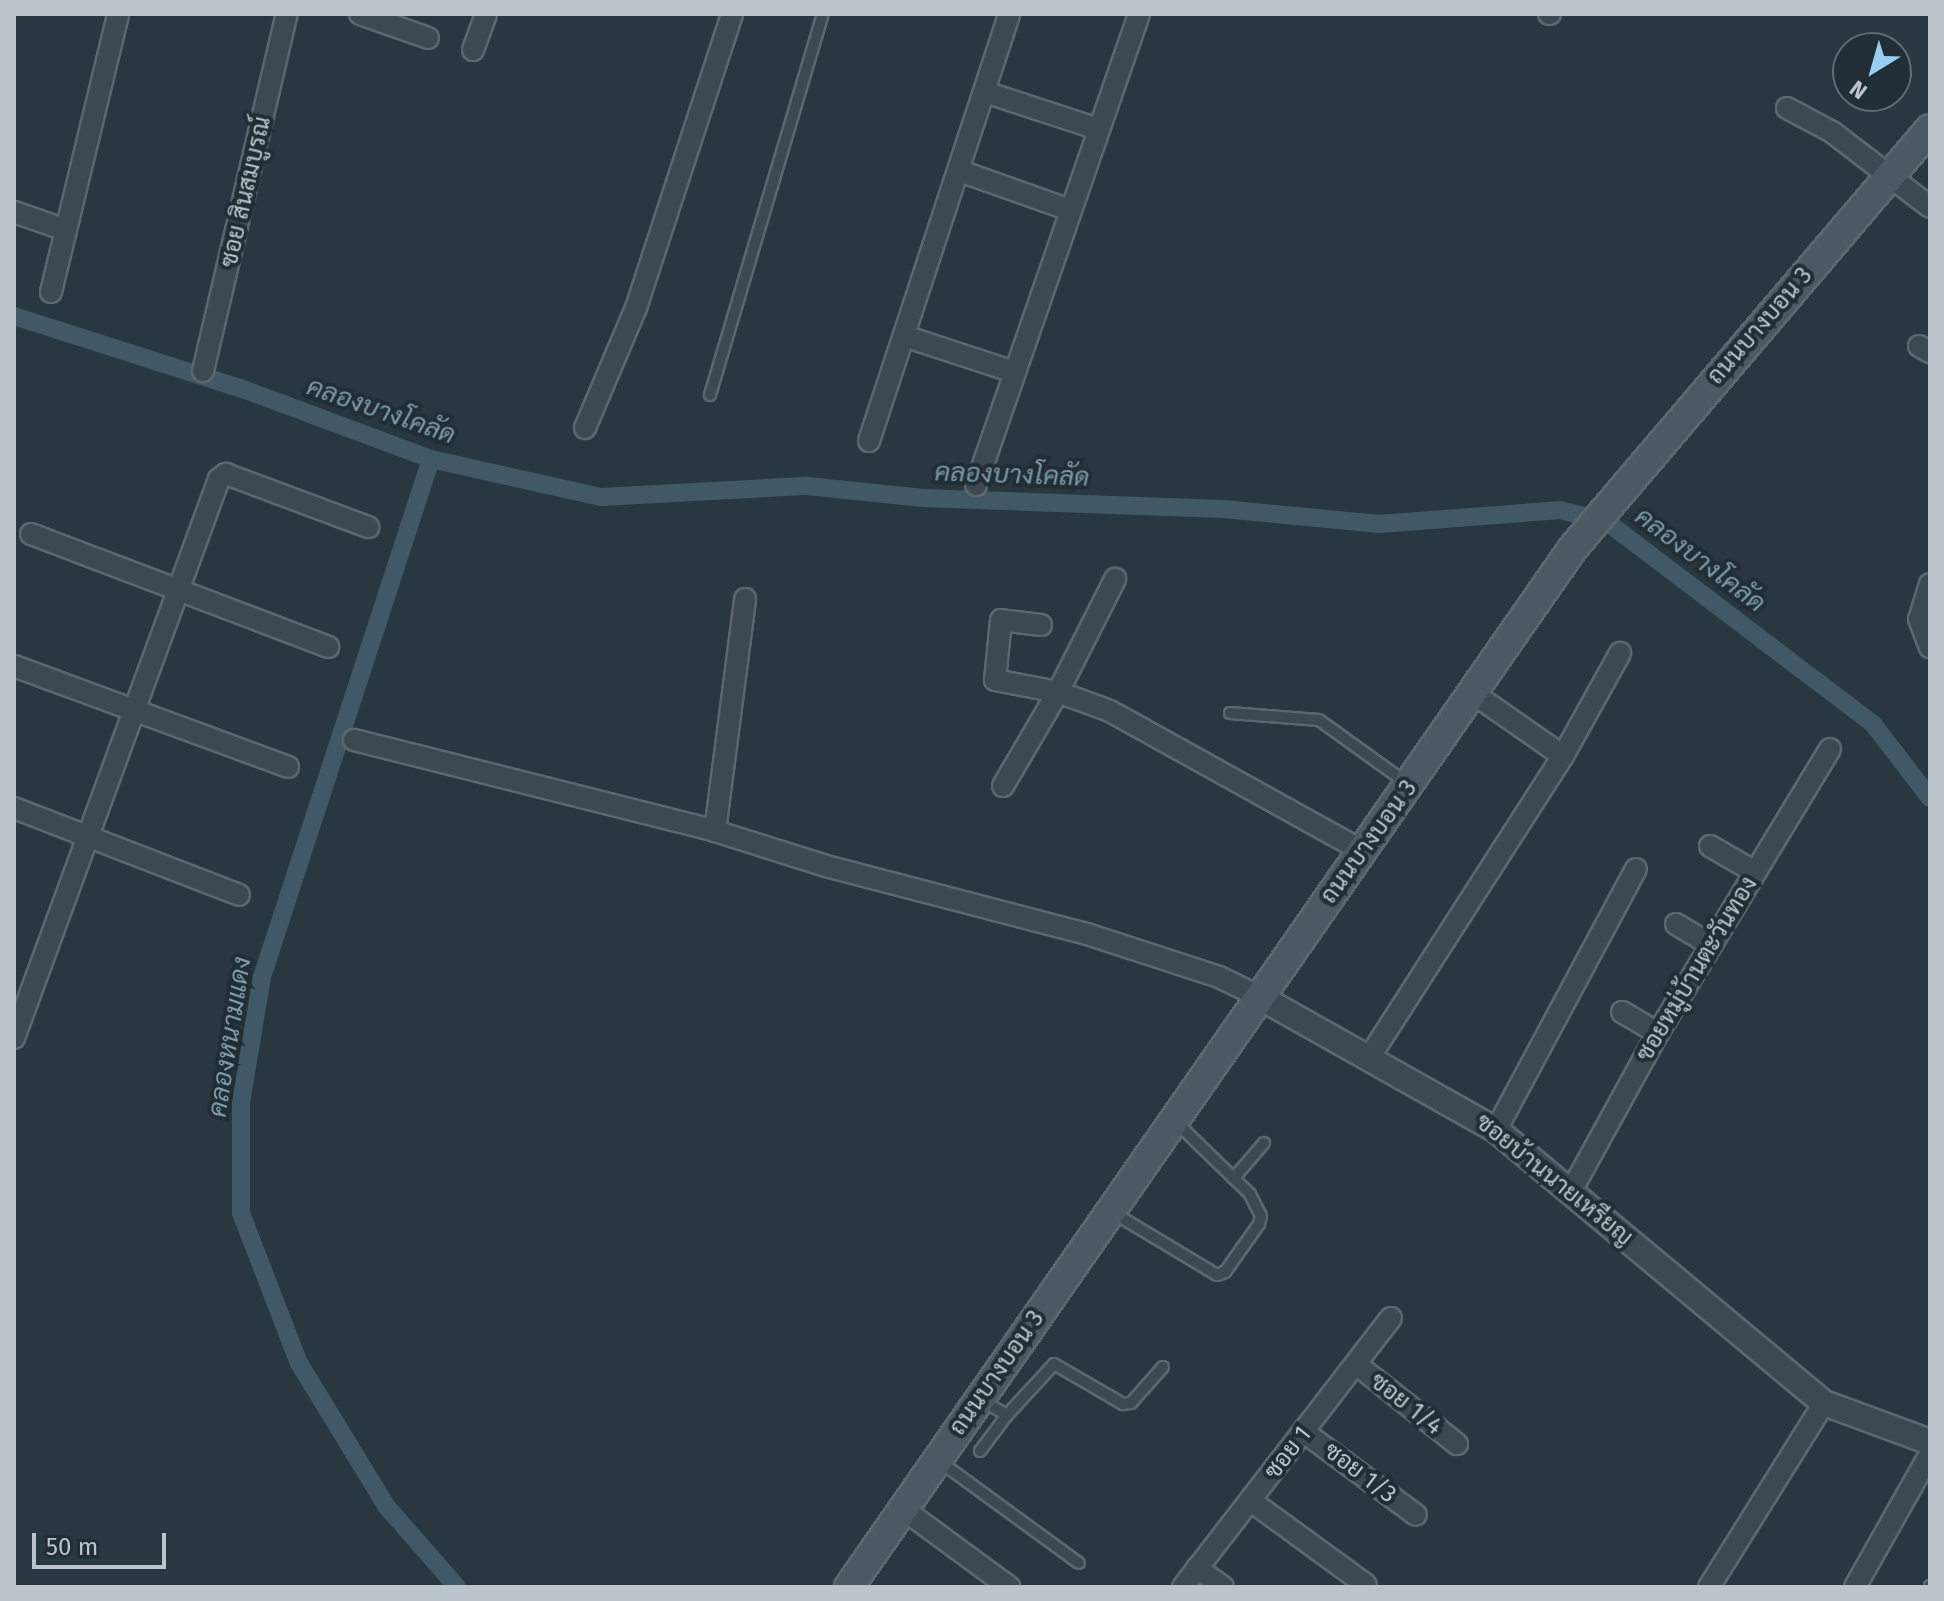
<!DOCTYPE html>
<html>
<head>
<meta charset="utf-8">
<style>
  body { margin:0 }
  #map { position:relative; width:1944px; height:1601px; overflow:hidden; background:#293840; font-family:"Fira Sans",Sarabun,sans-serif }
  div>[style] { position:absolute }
  .canal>* { height:18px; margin:-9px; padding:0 9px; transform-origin:9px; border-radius:9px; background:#415967 }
  .roads { filter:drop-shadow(2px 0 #5b676d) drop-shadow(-2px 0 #5b676d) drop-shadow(0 2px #5b676d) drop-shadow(0 -2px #5b676d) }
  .service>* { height:10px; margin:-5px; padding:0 5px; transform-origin:5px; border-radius:5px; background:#3d4950 }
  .minor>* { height:20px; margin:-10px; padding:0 10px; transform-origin:10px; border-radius:10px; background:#3d4950 }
  .tertiary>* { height:24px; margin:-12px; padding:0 12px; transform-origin:12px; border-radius:12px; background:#3d4950 }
  .secondary>* { height:28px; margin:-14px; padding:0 14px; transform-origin:14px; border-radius:14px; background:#4b5962 }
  span { translate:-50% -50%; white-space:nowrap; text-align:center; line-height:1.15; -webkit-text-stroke:8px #222e35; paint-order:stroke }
  .street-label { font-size:24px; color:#bac4ca }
  .water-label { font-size:26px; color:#7d9aaa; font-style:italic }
  .frame { position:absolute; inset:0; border:16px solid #bac4ca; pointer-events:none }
  .north { position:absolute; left:1832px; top:32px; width:80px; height:80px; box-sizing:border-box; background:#222e35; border:2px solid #5f6a71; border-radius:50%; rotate:217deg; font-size:22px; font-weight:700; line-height:32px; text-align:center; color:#bac4ca }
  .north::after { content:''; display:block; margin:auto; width:28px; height:36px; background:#9aceef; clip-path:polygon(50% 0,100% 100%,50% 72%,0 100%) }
  .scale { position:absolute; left:32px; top:1533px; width:134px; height:36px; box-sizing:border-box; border:4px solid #bac4ca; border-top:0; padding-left:10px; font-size:24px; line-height:28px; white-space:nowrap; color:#bac4ca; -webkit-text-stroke:6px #222e35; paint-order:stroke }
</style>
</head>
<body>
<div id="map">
  <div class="canal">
    <i style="left:14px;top:316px;width:237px;rotate:17.7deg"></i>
    <i style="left:240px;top:388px;width:204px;rotate:20.4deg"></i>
    <i style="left:431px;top:459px;width:174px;rotate:12.6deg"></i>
    <i style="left:601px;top:497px;width:206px;rotate:-3.1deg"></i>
    <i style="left:807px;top:486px;width:117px;rotate:5.9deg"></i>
    <i style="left:923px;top:498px;width:300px;rotate:2.1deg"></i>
    <i style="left:1223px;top:509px;width:157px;rotate:5.5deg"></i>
    <i style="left:1379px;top:524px;width:182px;rotate:-4.4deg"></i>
    <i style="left:1560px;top:510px;width:49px;rotate:14.3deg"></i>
    <i style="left:1607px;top:522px;width:334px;rotate:37.2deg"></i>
    <i style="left:1873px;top:724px;width:93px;rotate:52.4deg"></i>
    <i style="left:431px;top:459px;width:545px;rotate:108.07deg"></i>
    <i style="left:262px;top:977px;width:128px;rotate:99.5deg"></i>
    <i style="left:241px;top:1103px;width:110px;rotate:90deg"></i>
    <i style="left:241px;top:1213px;width:161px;rotate:68.9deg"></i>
    <i style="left:299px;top:1363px;width:169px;rotate:58.6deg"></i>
    <i style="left:387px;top:1507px;width:106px;rotate:48.8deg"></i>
  </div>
  <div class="roads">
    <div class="service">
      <i style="left:710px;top:395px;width:397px;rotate:-73.5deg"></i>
      <i style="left:1230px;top:713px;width:89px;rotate:4.5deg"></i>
      <i style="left:1319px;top:720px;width:110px;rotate:35.7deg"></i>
      <i style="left:1234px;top:1178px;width:46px;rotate:-49.4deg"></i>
      <i style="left:1112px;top:1212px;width:122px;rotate:31deg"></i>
      <i style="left:1217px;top:1275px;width:9px;rotate:-21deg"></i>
      <i style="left:1225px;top:1272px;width:59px;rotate:-54.7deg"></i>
      <i style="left:1259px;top:1224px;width:8px;rotate:-76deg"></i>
      <i style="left:1261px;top:1216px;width:25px;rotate:-117deg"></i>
      <i style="left:1250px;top:1194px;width:105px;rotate:-135.8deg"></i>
      <i style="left:981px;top:1400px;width:30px;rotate:30deg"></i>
      <i style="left:1007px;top:1415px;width:69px;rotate:-47.3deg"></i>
      <i style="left:1054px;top:1364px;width:80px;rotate:30.1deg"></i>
      <i style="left:1123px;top:1404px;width:8px;rotate:-7deg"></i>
      <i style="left:1131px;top:1403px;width:48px;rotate:-48.4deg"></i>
      <i style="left:980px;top:1451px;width:45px;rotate:-53.1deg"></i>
      <i style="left:939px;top:1461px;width:173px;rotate:36.1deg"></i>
      <i style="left:1930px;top:1587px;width:1px;rotate:-90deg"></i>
    </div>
    <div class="minor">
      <i style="left:360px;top:14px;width:72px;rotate:19.4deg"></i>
      <i style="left:1549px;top:14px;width:1px"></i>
      <i style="left:473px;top:50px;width:38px;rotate:-70deg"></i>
      <i style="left:985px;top:92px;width:119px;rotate:18.1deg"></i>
      <i style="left:1787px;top:108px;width:51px;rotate:28.1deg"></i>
      <i style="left:1832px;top:132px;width:123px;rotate:37.4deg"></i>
      <i style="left:960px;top:171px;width:117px;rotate:19.5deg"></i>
      <i style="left:14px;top:212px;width:55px;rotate:19.1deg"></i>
      <i style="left:51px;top:292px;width:286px;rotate:-76.4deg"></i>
      <i style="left:904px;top:336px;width:116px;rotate:18.1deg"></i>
      <i style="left:1919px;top:346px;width:13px;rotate:29deg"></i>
      <i style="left:203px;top:371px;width:367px;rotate:-76.8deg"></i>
      <i style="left:585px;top:428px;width:130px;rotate:-67deg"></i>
      <i style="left:636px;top:308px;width:309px;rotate:-71.9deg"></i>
      <i style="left:869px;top:441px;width:449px;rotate:-71.8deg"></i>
      <i style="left:976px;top:485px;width:498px;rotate:-70.9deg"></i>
      <i style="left:31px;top:534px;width:318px;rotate:20.8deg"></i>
      <i style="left:1930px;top:584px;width:37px;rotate:107deg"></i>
      <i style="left:1919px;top:619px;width:30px;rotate:69deg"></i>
      <i style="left:1041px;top:625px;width:40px;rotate:-172.9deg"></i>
      <i style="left:1001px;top:620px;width:60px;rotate:95.7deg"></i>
      <i style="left:995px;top:680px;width:64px;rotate:10.8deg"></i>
      <i style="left:1058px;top:692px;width:55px;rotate:20.1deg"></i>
      <i style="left:1110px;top:711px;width:289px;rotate:29deg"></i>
      <i style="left:14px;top:666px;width:292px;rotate:20.2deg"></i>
      <i style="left:1474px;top:694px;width:108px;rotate:34.9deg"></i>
      <i style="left:354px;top:740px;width:372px;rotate:14.1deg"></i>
      <i style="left:715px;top:831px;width:116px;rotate:17.5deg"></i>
      <i style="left:826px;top:866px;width:270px;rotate:14.6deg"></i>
      <i style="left:1087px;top:934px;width:139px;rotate:18deg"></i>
      <i style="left:1219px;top:977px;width:43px;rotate:26deg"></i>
      <i style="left:1003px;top:786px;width:109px;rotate:-59.7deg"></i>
      <i style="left:1058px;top:692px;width:127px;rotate:-63.2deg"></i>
      <i style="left:14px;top:808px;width:241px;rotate:21.1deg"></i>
      <i style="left:715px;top:831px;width:234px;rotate:-82.6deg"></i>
      <i style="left:1710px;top:846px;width:52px;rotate:30deg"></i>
      <i style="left:1676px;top:924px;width:41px;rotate:31deg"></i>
      <i style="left:1622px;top:1012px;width:42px;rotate:30.3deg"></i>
      <i style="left:14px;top:1038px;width:595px;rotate:-69.86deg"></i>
      <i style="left:219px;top:479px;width:9px;rotate:-36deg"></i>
      <i style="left:226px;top:474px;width:152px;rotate:20.5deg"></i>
      <i style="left:1369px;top:1058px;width:359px;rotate:-57.3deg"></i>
      <i style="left:1563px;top:756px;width:118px;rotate:-61deg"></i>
      <i style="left:1496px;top:1130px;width:296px;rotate:-61.8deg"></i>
      <i style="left:1570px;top:1193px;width:183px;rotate:-61.2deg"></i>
      <i style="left:1658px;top:1033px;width:332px;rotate:-58.8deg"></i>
      <i style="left:1356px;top:1364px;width:129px;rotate:38.4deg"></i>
      <i style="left:1304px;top:1432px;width:139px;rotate:36.5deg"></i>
      <i style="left:1251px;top:1501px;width:142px;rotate:36.1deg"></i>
      <i style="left:903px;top:1509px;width:132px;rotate:36.3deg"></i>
      <i style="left:1197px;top:1568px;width:32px;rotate:36deg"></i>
      <i style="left:1183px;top:1587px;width:340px;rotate:-52.3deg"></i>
      <i style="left:1709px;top:1587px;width:217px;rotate:-58deg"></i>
      <i style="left:1855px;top:1587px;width:153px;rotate:-60.6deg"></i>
    </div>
    <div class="tertiary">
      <i style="left:1258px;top:996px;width:273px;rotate:29.4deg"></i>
      <i style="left:1496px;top:1130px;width:427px;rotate:39.8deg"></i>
      <i style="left:1824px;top:1403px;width:113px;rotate:20.2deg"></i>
    </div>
    <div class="secondary">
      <i style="left:849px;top:1587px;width:1266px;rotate:-55.13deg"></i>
      <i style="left:1573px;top:548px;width:550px;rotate:-49.57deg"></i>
    </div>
  </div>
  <div class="street-label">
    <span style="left:246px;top:192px;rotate:-77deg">ซอย สินสมบูรณ์</span>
    <span style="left:1760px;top:326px;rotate:-49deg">ถนนบางบอน 3</span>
    <span style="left:1369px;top:842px;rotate:-54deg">ถนนบางบอน 3</span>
    <span style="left:1697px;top:969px;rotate:-59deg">ซอยหมู่บ้านตะวันทอง</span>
    <span style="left:1554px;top:1180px;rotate:39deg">ซอยบ้านนายเหรียญ</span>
    <span style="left:997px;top:1373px;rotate:-55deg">ถนนบางบอน 3</span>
    <span style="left:1406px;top:1404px;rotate:38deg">ซอย 1/4</span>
    <span style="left:1288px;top:1453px;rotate:-52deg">ซอย 1</span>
    <span style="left:1360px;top:1473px;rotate:37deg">ซอย 1/3</span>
  </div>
  <div class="water-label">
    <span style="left:381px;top:411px;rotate:19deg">คลองบางโคลัด</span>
    <span style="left:1012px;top:475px;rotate:2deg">คลองบางโคลัด</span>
    <span style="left:1700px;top:560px;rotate:37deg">คลองบางโคลัด</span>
    <span style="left:230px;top:1037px;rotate:-81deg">คลองหนามแดง</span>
  </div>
  <div class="frame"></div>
  <div class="north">N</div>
  <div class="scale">50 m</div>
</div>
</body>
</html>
